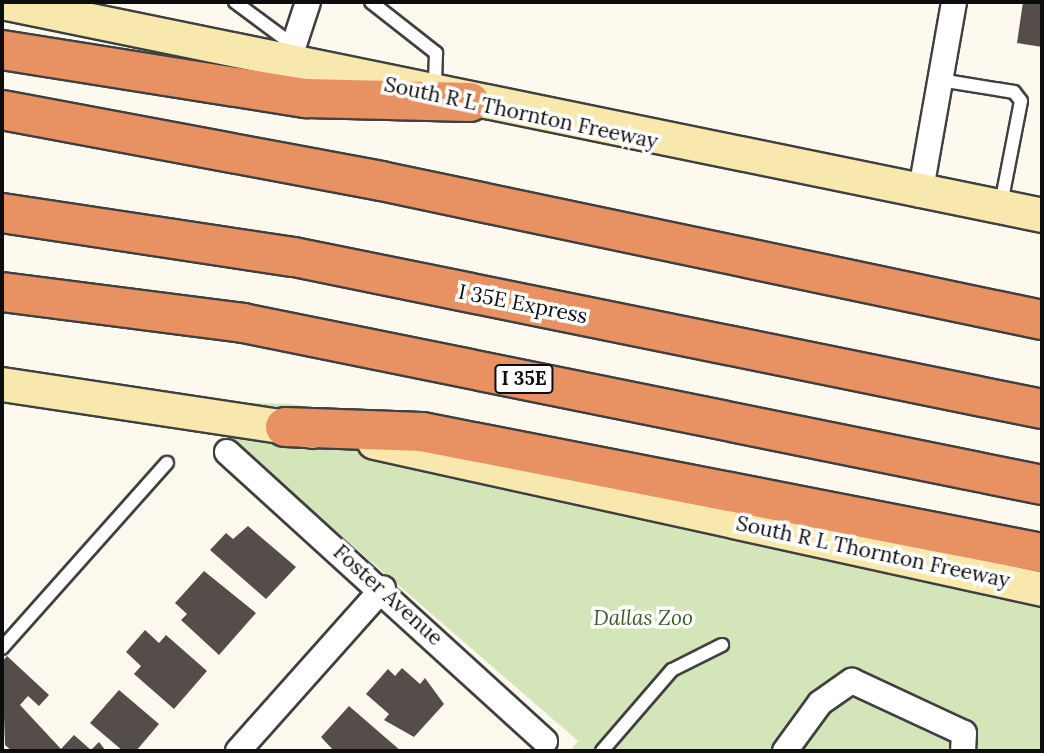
<!DOCTYPE html>
<html>
<head>
<meta charset="utf-8">
<style>
  body { margin:0 }
  #map { position:relative; width:1044px; height:753px; overflow:hidden; background:#fef9ee; font-family:Lora,serif }
  div>[style] { position:absolute }
  .green>* { inset:0; background:#d5e5ba }
  .building>* { inset:0; background:#544d4a }
  .roads { filter:drop-shadow(2px 0 #404040) drop-shadow(-2px 0 #404040) drop-shadow(0 2px #404040) drop-shadow(0 -2px #404040) }
  .lane>* { height:12px; margin:-6px; padding:0 6px; transform-origin:6px; border-radius:6px; background:#fff }
  .street>* { height:24px; margin:-12px; padding:0 12px; transform-origin:12px; border-radius:12px; background:#fff }
  .secondary>* { height:33px; margin:-16.5px; padding:0 16.5px; transform-origin:16.5px; border-radius:16.5px; background:#f8e8ae }
  .highway>* { height:38px; margin:-19px; padding:0 19px; transform-origin:19px; border-radius:19px; background:#e89162 }
  span { translate:-50% -50%; white-space:nowrap; text-align:center; line-height:1.15; -webkit-text-stroke:7px #fff; paint-order:stroke }
  .shield-label span { padding:2px 5px; background:#fff; border:2px solid; border-radius:5px; -webkit-text-stroke-width:0 }
  .shield-label { font-size:19px; color:#0d0d0d; font-weight:700 }
  .street-label { font-size:21px; color:#0d0d0d }
  .park-label { font-size:21px; color:#355f23; font-style:italic }
  .frame { position:absolute; inset:0; border:4px solid #0d0d0d; pointer-events:none }
</style>
</head>
<body>
<div id="map">
  <div class="green">
    <i style="clip-path:polygon(186px 401px,292px 404px,563px 469px,1042px 548px,1042px 751px,570px 751px,578px 741px)"></i>
  </div>
  <div class="building">
    <i style="clip-path:polygon(1023px 2px,1042px 3px,1042px 47px,1017px 43px)"></i>
    <i style="clip-path:polygon(248px 526px,296px 567px,266px 599px,210px 550px,226px 533px,233px 539px)"></i>
    <i style="clip-path:polygon(204px 571px,256px 613px,219px 655px,181px 620px,187px 614px,175px 603px)"></i>
    <i style="clip-path:polygon(145px 630px,159px 643px,166px 635px,207px 671px,174px 709px,134px 674px,141px 666px,126px 652px)"></i>
    <i style="clip-path:polygon(7px 656px,49px 695px,39px 706px,28px 696px,20px 705px,61px 749px,74px 735px,91px 750px,99px 742px,106px 751px,12px 751px,5px 745px,2px 662px)"></i>
    <i style="clip-path:polygon(402px 668px,420px 684px,425px 678px,444px 704px,414px 737px,384px 720px,389px 714px,366px 694px,388px 669px,395px 676px)"></i>
    <i style="clip-path:polygon(119px 690px,159px 724px,136px 751px,123px 751px,90px 723px)"></i>
    <i style="clip-path:polygon(349px 706px,401px 751px,334px 751px,321px 737px)"></i>
  </div>
  <div class="roads">
    <div class="lane">
      <i style="left:235px;top:2px;width:72px;rotate:36.6deg"></i>
      <i style="left:371px;top:2px;width:83px;rotate:38.1deg"></i>
      <i style="left:436px;top:53px;width:35px;rotate:92deg"></i>
      <i style="left:940px;top:80px;width:75px;rotate:9.2deg"></i>
      <i style="left:1014px;top:92px;width:11px;rotate:52deg"></i>
      <i style="left:1021px;top:101px;width:105px;rotate:101deg"></i>
      <i style="left:2px;top:648px;width:248px;rotate:-48.3deg"></i>
      <i style="left:602px;top:751px;width:107px;rotate:-49.2deg"></i>
      <i style="left:672px;top:670px;width:56px;rotate:-26.6deg"></i>
    </div>
    <div class="street">
      <i style="left:287px;top:66px;width:67px;rotate:-71.8deg"></i>
      <i style="left:920px;top:195px;width:196px;rotate:-80deg"></i>
      <i style="left:227px;top:452px;width:430px;rotate:42.3deg"></i>
      <i style="left:238px;top:751px;width:218px;rotate:-48.3deg"></i>
      <i style="left:785px;top:751px;width:59px;rotate:-53.9deg"></i>
      <i style="left:820px;top:703px;width:39px;rotate:-35deg"></i>
      <i style="left:852px;top:681px;width:123px;rotate:24.9deg"></i>
      <i style="left:964px;top:733px;width:18px;rotate:93deg"></i>
    </div>
    <div class="secondary">
      <i style="left:2px;top:2px;width:1062px;rotate:11.57deg"></i>
      <i style="left:2px;top:384px;width:313px;rotate:8.6deg"></i>
      <i style="left:374px;top:442px;width:684px;rotate:12.41deg"></i>
    </div>
    <div class="highway">
      <i style="left:2px;top:50px;width:308px;rotate:9deg"></i>
      <i style="left:306px;top:98px;width:164px;rotate:1.4deg"></i>
      <i style="left:2px;top:110px;width:386px;rotate:10.6deg"></i>
      <i style="left:381px;top:181px;width:675px;rotate:11.88deg"></i>
      <i style="left:2px;top:213px;width:295px;rotate:8.6deg"></i>
      <i style="left:294px;top:257px;width:763px;rotate:11.49deg"></i>
      <i style="left:2px;top:292px;width:243px;rotate:7.3deg"></i>
      <i style="left:243px;top:323px;width:815px;rotate:11.46deg"></i>
      <i style="left:285px;top:427px;width:137px;rotate:2.1deg"></i>
      <i style="left:422px;top:432px;width:632px;rotate:11.04deg"></i>
    </div>
  </div>
  <div class="shield-label">
    <span style="left:524px;top:379px">I 35E</span>
  </div>
  <div class="street-label">
    <span style="left:521px;top:113px;rotate:12deg">South R L Thornton Freeway</span>
    <span style="left:523px;top:304px;rotate:11deg">I 35E Express</span>
    <span style="left:873px;top:552px;rotate:12deg">South R L Thornton Freeway</span>
    <span style="left:388px;top:595px;rotate:42deg">Foster Avenue</span>
  </div>
  <div class="park-label">
    <span style="left:643px;top:618px">Dallas Zoo</span>
  </div>
  <div class="frame"></div>
</div>
</body>
</html>
